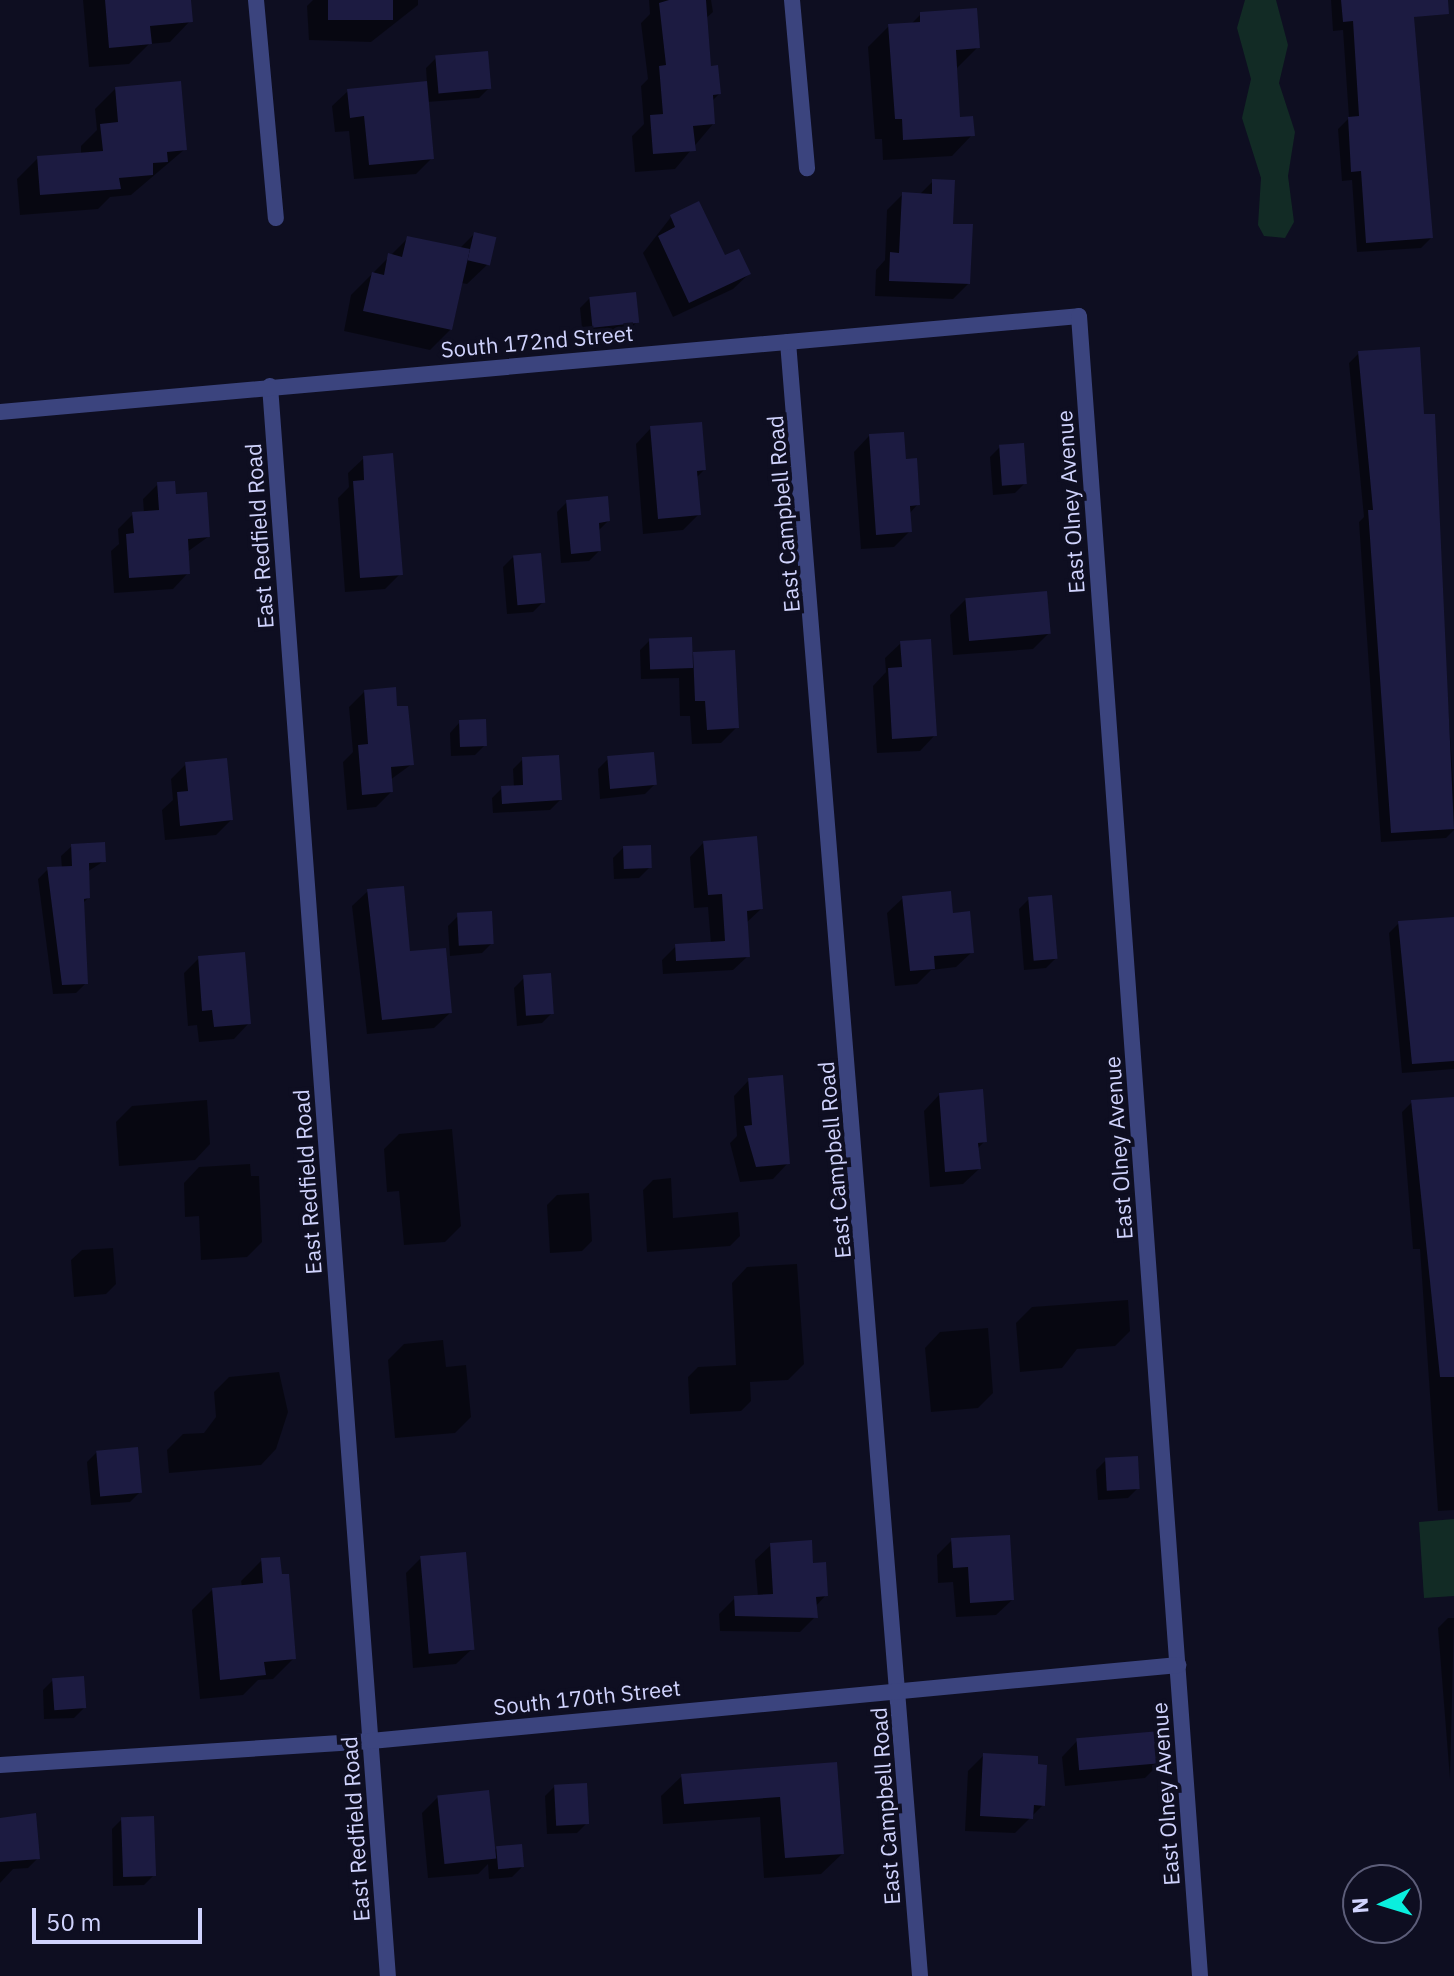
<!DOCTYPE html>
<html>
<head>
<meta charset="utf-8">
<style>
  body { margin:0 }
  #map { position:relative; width:1454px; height:1976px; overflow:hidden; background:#0e0e21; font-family:"IBM Plex Sans",sans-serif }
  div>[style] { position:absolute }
  .green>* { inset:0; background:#122b25 }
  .shadow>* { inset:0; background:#0007 }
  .building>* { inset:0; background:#1c1b41; transform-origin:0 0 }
  .street>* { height:16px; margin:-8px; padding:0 8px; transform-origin:8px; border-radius:8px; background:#3b447e }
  span { translate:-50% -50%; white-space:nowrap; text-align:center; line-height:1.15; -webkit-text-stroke:8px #0e0e21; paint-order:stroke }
  .street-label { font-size:22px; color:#d0d3fd }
  .north { position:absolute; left:1342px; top:1864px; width:80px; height:80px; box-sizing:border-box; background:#0e0e21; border:2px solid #5c5d79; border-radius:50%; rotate:266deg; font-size:22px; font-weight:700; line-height:32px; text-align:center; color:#d0d3fd }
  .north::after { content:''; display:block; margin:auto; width:28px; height:36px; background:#0aefde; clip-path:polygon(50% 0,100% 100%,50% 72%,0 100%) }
  .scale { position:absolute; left:32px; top:1908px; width:170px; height:36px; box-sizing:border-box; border:4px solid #d0d3fd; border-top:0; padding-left:10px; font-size:24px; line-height:28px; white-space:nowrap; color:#d0d3fd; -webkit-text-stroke:6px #0e0e21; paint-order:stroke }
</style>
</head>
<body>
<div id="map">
  <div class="green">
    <i style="clip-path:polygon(1245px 0,1276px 0,1288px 45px,1279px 83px,1295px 132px,1288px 176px,1294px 222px,1285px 238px,1264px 236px,1258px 225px,1261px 178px,1242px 118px,1251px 79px,1237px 28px)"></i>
    <i style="clip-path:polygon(1454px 1519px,1454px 1596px,1424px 1598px,1419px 1522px)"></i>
  </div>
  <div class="shadow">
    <i style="clip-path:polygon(83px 0,189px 0,190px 21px,170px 42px,149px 44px,129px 64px,89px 67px)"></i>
    <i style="clip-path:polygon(313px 0,418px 0,418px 5px,371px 42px,309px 40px,307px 6px)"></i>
    <i style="clip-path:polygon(649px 0,711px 0,713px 12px,705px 19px,709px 68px,719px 94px,711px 102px,713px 124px,675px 169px,635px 172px,632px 136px,644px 124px,641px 86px,648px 79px,641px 23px,650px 14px)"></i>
    <i style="clip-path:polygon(1331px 0,1415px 0,1412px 19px,1431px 238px,1421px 248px,1357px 252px,1352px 180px,1342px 181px,1338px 129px,1349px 118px,1343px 30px,1333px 31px)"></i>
    <i style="clip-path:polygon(921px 14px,978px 47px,957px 68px,958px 119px,972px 135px,952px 156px,883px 160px,882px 139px,875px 139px,868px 47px,889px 26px,910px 25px)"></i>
    <i style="clip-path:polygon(436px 58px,489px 88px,479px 98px,427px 102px,432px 158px,416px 174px,354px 179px,349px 131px,335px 132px,332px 106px,348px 91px,427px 83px,426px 68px)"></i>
    <i style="clip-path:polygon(115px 89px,185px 149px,131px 195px,110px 197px,98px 209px,20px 215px,17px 179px,38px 158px,81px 155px,81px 146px,97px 130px,95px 109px)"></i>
    <i style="clip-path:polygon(933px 181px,968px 284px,953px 299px,875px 296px,876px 270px,885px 260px,887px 210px,903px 194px,919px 195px)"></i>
    <i style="clip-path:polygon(671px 217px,749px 274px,733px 289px,673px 317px,643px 253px)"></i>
    <i style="clip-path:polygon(474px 234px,488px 264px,467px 284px,461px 283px,451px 329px,430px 350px,344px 331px,351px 295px,408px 238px,459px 249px)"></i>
    <i style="clip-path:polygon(590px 298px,637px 322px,627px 332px,583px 337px,580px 308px)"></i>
    <i style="clip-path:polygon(1359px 353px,1422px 417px,1432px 479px,1454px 793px,1454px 830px,1446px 838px,1381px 842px,1359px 522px,1364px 517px,1349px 363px)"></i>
    <i style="clip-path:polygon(651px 428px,704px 470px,696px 478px,698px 515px,683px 530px,643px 534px,636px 444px)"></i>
    <i style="clip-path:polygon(869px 436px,904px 461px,918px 504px,909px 514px,910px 531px,894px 547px,861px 549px,854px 452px)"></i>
    <i style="clip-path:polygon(1000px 447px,1025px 483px,1015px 493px,993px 495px,990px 457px)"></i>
    <i style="clip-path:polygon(364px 458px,400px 574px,385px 589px,345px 592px,338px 498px,349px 487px,348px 473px)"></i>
    <i style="clip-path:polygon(158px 484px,208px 537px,187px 552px,188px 573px,173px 589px,114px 593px,111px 551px,119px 544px,118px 529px,133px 514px,144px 513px,143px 499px)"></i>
    <i style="clip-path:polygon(567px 502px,608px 521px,598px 531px,599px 551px,589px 561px,561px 563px,557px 512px)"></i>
    <i style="clip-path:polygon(513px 557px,543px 602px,533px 612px,507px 614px,503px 567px)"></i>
    <i style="clip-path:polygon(966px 599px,1049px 633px,1033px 649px,953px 655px,950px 615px)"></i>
    <i style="clip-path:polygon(650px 640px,690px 657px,694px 654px,737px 727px,721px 743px,692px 744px,690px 716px,680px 716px,679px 678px,641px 679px,640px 650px)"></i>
    <i style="clip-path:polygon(901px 643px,935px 735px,920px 751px,877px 753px,873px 686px,886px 672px,885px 658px)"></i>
    <i style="clip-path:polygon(364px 692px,395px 708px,412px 764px,390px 780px,391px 792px,376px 807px,347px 810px,343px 762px,353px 752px,349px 707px)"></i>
    <i style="clip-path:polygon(460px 722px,485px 745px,475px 755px,451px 756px,450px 733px)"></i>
    <i style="clip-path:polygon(523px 759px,560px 800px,550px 810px,493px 813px,492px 798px,502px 788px,514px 788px,513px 769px)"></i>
    <i style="clip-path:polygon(608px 759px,655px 784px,645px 794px,600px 799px,598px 769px)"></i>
    <i style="clip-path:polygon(186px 764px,231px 820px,216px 835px,165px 840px,162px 810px,173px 800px,171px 779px)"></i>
    <i style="clip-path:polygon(704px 842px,761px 909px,746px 923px,748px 956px,733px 970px,663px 974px,662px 960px,676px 946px,711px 944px,708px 907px,694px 908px,690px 857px)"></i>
    <i style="clip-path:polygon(72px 846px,104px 861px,87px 872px,88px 898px,83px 903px,86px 983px,76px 993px,53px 994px,38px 879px,48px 869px,62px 869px,61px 856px)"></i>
    <i style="clip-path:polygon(623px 848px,649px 868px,639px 878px,614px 879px,613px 858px)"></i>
    <i style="clip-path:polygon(368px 891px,450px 1013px,434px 1028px,367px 1034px,352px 906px)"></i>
    <i style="clip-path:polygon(903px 898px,952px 915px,972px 952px,956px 967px,931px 970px,917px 984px,895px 986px,887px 913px)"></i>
    <i style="clip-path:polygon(1029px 899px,1056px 958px,1046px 968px,1024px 970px,1019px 909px)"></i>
    <i style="clip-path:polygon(458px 916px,492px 943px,482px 953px,450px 956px,448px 926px)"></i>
    <i style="clip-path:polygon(1454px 919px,1454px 1069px,1402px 1073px,1389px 933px,1399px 923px)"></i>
    <i style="clip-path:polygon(199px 958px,249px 1023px,234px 1039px,199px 1042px,197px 1025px,188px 1026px,184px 973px)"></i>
    <i style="clip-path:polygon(524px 978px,552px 1013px,542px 1023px,517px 1026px,514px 988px)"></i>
    <i style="clip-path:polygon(749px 1080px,788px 1163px,773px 1179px,740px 1182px,730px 1143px,737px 1136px,734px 1096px)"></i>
    <i style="clip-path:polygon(939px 1095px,985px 1141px,977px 1149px,979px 1169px,963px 1184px,930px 1187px,924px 1111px)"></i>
    <i style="clip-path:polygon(1454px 1099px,1454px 1510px,1438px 1511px,1420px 1249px,1413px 1249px,1402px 1112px,1412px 1102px)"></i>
    <i style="clip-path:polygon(207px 1100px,210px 1144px,195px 1160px,119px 1166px,116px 1122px,132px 1106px)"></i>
    <i style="clip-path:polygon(452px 1129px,461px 1226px,445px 1242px,404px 1245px,399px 1191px,387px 1192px,384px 1149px,399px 1134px)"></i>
    <i style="clip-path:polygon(250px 1164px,251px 1176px,259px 1176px,262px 1242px,247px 1257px,201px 1260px,199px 1216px,185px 1217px,184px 1183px,199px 1167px)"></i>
    <i style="clip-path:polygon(671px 1178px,673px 1218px,738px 1212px,740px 1236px,730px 1246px,647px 1252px,643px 1190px,653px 1180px)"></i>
    <i style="clip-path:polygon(589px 1193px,592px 1241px,582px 1251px,550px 1253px,547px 1205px,557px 1195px)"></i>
    <i style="clip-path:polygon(113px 1248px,116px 1284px,106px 1294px,74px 1297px,71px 1260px,82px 1250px)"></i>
    <i style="clip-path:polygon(797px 1264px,804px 1364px,788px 1380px,750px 1382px,751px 1401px,741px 1411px,690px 1414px,688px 1377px,698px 1367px,736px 1365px,732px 1283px,747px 1267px)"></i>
    <i style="clip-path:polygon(1128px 1300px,1130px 1331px,1115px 1346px,1077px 1349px,1062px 1368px,1020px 1372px,1016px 1323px,1032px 1307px)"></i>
    <i style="clip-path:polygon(988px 1328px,993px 1393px,978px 1408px,931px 1412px,925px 1348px,940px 1332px)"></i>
    <i style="clip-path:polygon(443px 1340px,446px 1367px,466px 1365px,471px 1417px,455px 1433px,395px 1438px,388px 1360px,404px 1344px)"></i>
    <i style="clip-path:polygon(279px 1372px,288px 1412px,276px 1449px,261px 1465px,169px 1473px,167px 1450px,183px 1434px,204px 1433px,216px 1417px,214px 1392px,229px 1377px)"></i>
    <i style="clip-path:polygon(97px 1452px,140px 1492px,130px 1502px,91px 1505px,87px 1462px)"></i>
    <i style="clip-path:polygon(1106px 1460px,1138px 1488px,1128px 1498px,1098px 1500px,1096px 1470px)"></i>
    <i style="clip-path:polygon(952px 1540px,1012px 1600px,996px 1615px,956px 1617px,953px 1582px,938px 1583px,937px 1555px)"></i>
    <i style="clip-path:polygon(771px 1545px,811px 1565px,826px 1595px,815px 1607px,815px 1617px,800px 1632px,720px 1631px,719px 1614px,735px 1598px,758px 1597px,755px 1560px)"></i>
    <i style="clip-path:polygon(421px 1558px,472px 1649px,456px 1664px,413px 1668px,406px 1573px)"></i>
    <i style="clip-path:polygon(262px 1560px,294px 1658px,273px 1679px,258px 1680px,243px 1695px,200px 1699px,192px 1610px,212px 1590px,242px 1587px,241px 1581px)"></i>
    <i style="clip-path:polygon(1448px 1618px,1454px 1618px,1450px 1779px,1438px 1628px)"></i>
    <i style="clip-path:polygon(53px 1680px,84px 1708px,74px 1718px,44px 1719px,43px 1690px)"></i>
    <i style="clip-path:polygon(1077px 1741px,1161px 1762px,1145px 1778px,1065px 1786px,1062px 1757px)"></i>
    <i style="clip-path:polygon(984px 1755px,1043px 1805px,1015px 1833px,965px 1831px,968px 1771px)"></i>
    <i style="clip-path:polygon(835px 1764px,842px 1854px,821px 1874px,764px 1878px,760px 1817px,663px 1824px,661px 1796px,682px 1776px)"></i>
    <i style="clip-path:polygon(555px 1786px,587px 1823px,577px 1833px,547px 1834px,545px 1796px)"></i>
    <i style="clip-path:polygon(438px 1797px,493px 1852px,497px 1848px,522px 1867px,512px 1877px,489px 1879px,488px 1864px,478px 1874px,428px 1878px,422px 1813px)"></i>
    <i style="clip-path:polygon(122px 1819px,154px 1875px,144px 1885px,113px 1886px,112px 1829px)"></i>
    <i style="clip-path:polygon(0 1820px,38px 1858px,28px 1868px,13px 1869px,0 1883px)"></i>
  </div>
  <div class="building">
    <i style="clip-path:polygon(105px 0,191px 0,193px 22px,150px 26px,152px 44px,109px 48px)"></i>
    <i style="left:328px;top:0;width:65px;height:20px"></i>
    <i style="clip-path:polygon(669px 0,706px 0,711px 66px,718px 65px,721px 94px,713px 95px,715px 124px,693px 126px,696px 151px,653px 154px,650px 115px,663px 114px,659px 66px,666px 65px,659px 3px)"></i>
    <i style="clip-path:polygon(1341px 0,1448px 0,1449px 14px,1414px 17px,1433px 238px,1366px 243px,1361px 171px,1351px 172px,1348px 117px,1359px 116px,1353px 21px,1343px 22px)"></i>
    <i style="clip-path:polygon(977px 8px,980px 48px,956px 50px,960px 117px,973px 116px,975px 136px,903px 140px,902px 119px,895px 119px,888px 24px,920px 22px,920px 12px)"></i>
    <i style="left:488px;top:51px;width:38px;height:53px;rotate:85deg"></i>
    <i style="clip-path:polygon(181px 81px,187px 150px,167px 152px,168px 162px,153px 163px,153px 175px,119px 178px,121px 189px,40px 195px,37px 156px,103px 151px,100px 124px,118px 122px,115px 87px)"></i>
    <i style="clip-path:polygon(427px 81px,434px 159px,369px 165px,364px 116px,350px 118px,347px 89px)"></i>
    <i style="clip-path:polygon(932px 179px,955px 180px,953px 224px,973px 224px,970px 284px,889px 281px,890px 252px,899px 253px,902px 192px,932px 194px)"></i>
    <i style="clip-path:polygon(699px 201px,725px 255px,739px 249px,751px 274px,689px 303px,658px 236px,675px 227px,670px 215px)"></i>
    <i style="left:474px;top:232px;width:23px;height:29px;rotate:13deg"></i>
    <i style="clip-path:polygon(407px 236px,470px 249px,452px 330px,363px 311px,372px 272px,384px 275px,388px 253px,402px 257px)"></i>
    <i style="left:636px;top:292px;width:31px;height:47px;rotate:84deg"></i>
    <i style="clip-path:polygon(1420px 347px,1424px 414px,1435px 414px,1454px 829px,1391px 833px,1368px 510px,1373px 510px,1358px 351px)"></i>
    <i style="clip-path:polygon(702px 422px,706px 470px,697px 471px,701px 515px,658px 519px,650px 426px)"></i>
    <i style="clip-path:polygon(904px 432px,906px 459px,917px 458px,920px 505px,910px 506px,912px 532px,876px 535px,869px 434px)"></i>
    <i style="left:1024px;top:443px;width:41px;height:25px;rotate:86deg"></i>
    <i style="clip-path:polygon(393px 453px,403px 575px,360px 578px,353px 481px,364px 480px,363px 456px)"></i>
    <i style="clip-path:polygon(175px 481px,176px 494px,207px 492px,210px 537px,188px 539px,190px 574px,129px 578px,126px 534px,134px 533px,132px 512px,159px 510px,157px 482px)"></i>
    <i style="clip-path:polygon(608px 496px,610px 521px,599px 523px,601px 551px,571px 554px,566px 500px)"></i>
    <i style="left:541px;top:553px;width:50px;height:28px;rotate:85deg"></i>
    <i style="left:1047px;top:591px;width:43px;height:82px;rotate:85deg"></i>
    <i style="left:692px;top:637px;width:31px;height:43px;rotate:88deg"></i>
    <i style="clip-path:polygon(931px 639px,937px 736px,892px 739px,888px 668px,902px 667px,900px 641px)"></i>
    <i style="clip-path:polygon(735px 650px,739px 728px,707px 730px,705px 701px,695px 701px,693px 652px)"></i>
    <i style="clip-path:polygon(396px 687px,397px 706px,408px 706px,414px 765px,391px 767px,393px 792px,362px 795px,358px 745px,368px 744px,364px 690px)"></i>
    <i style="left:486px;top:719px;width:27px;height:27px;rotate:88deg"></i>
    <i style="left:654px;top:752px;width:33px;height:47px;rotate:85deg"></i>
    <i style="clip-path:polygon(559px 755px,562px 800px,502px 804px,501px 786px,523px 785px,522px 757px)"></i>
    <i style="clip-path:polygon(227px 758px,233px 820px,180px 826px,177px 792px,188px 791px,185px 762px)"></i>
    <i style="clip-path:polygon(757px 836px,763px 909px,747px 911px,750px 957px,676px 961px,675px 944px,725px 941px,722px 894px,708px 895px,703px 841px)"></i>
    <i style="clip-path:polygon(105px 842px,106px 862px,89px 863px,90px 898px,84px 899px,88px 984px,62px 985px,47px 867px,72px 866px,71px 844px)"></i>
    <i style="left:651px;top:845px;width:23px;height:28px;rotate:88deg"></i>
    <i style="clip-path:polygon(404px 886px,410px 951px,446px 948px,452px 1013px,382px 1020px,367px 889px)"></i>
    <i style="clip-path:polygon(951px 891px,953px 913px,970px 911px,974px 953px,934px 956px,935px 969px,910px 971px,902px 896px)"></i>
    <i style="left:1052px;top:895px;width:64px;height:24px;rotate:85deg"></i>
    <i style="left:492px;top:911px;width:33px;height:35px;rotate:87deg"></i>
    <i style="clip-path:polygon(1454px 917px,1454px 1061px,1412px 1064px,1398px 921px)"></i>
    <i style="clip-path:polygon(245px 952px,251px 1024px,214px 1027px,212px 1010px,202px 1011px,198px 956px)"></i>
    <i style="left:551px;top:973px;width:41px;height:28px;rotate:86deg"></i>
    <i style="clip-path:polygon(783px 1075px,790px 1164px,756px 1167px,744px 1126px,752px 1125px,748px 1078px)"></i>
    <i style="clip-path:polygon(983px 1089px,987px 1142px,978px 1143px,981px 1169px,945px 1172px,939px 1093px)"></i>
    <i style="clip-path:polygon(1454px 1097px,1454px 1377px,1440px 1377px,1411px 1100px)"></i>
    <i style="left:138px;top:1447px;width:46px;height:42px;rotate:85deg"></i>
    <i style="left:1138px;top:1456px;width:33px;height:33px;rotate:87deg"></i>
    <i style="clip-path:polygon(1010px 1535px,1014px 1600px,970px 1603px,968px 1567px,953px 1568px,951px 1538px)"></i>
    <i style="clip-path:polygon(812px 1540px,813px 1563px,826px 1562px,828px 1596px,816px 1597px,818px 1618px,735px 1616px,734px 1596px,773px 1594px,770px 1543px)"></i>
    <i style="left:466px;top:1552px;width:98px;height:46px;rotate:85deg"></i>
    <i style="clip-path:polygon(280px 1557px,282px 1574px,289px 1574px,296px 1659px,264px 1662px,266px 1675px,220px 1680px,212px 1588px,263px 1583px,261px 1558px)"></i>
    <i style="left:84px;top:1676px;width:32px;height:32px;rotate:86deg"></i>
    <i style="left:1160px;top:1731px;width:32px;height:84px;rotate:85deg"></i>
    <i style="clip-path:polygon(983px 1753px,1038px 1756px,1038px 1764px,1047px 1765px,1045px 1806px,1034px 1805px,1033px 1819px,980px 1816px)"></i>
    <i style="clip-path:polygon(837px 1762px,844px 1854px,785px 1858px,780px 1797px,684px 1804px,681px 1774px)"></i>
    <i style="left:587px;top:1783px;width:41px;height:33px;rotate:87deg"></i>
    <i style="left:489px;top:1790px;width:69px;height:52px;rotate:84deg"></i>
    <i style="clip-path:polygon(36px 1813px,40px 1859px,0 1862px,0 1818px)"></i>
    <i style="left:154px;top:1816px;width:60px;height:33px;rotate:88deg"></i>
    <i style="left:522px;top:1844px;width:23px;height:26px;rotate:85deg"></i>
  </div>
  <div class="street">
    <i style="left:256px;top:0;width:219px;rotate:84.8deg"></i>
    <i style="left:792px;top:0;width:169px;rotate:84.9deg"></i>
    <i style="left:788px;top:342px;width:1639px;rotate:85.38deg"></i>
    <i style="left:270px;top:386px;width:1594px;rotate:85.76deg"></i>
    <i style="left:0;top:412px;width:1083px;rotate:-5.08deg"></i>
    <i style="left:1079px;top:316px;width:1664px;rotate:85.83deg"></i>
    <i style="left:0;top:1765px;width:372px;rotate:-3.7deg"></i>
    <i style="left:371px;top:1741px;width:811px;rotate:-5.38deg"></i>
  </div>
  <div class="street-label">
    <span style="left:537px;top:341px;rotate:-5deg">South 172nd Street</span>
    <span style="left:1070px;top:502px;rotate:-94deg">East Olney Avenue</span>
    <span style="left:783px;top:514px;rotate:-95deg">East Campbell Road</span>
    <span style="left:259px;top:536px;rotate:-94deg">East Redfield Road</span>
    <span style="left:1118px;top:1148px;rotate:-94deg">East Olney Avenue</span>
    <span style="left:834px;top:1160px;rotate:-95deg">East Campbell Road</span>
    <span style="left:307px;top:1182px;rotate:-94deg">East Redfield Road</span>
    <span style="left:587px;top:1697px;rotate:-6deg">South 170th Street</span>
    <span style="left:1165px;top:1794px;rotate:-94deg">East Olney Avenue</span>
    <span style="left:885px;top:1806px;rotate:-94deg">East Campbell Road</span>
    <span style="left:355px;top:1829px;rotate:-94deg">East Redfield Road</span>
  </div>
  <div class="north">N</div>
  <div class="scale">50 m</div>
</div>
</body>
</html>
